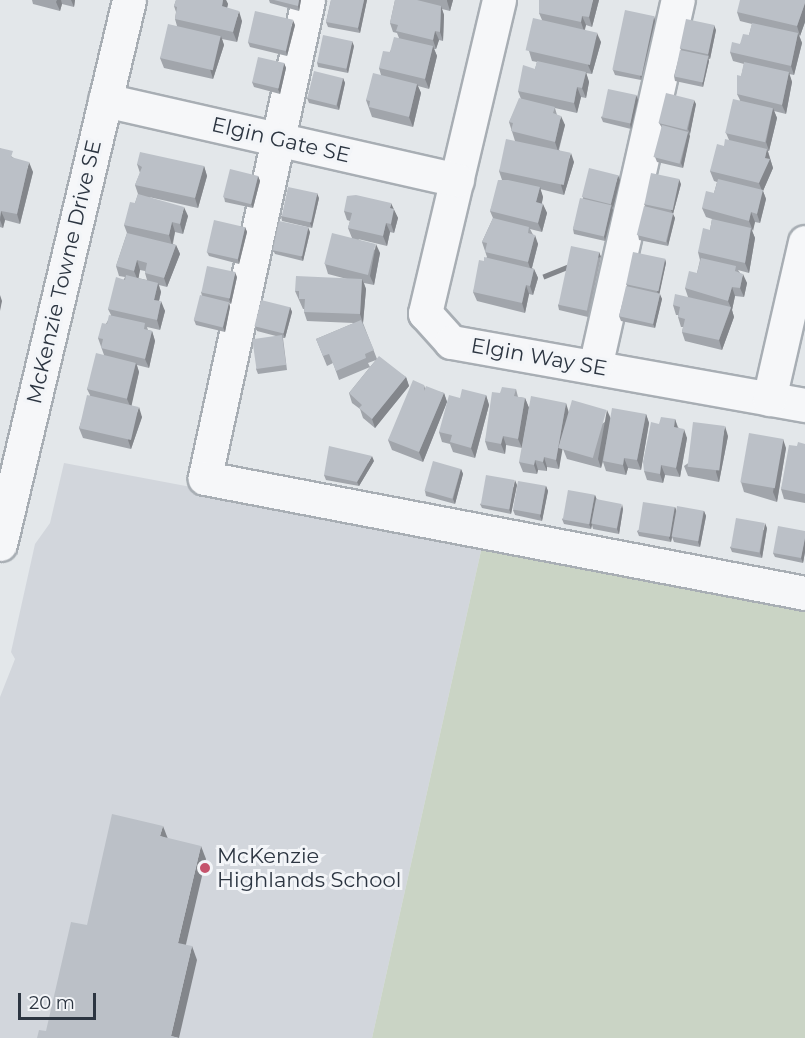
<!DOCTYPE html>
<html>
<head>
<meta charset="utf-8">
<style>
  body { margin:0 }
  #map { position:relative; width:805px; height:1038px; overflow:hidden; background:#e3e7ea; font-family:Montserrat,sans-serif }
  div>[style] { position:absolute }
  .built>* { inset:0; background:#d2d6dc }
  .green>* { inset:0; background:#cad4c5 }
  .roads { filter:drop-shadow(2px 0 #a8aeb4) drop-shadow(-2px 0 #a8aeb4) drop-shadow(0 2px #a8aeb4) drop-shadow(0 -2px #a8aeb4) }
  .minor>* { height:33px; margin:-16.5px; padding:0 16.5px; transform-origin:16.5px; border-radius:16.5px; background:#f6f7f9 }
  .wall>* { inset:0; background:#a1a5ab }
  .shaded-wall>* { inset:0; background:#83868b; transform-origin:0 0 }
  .building>* { inset:0; background:#bbc0c7; transform-origin:0 0 }
  .dots>* { width:16px; height:16px; translate:-50% -50%; box-sizing:border-box; border:3px solid #f3f5f8; border-radius:50% }
  span { translate:-50% -50%; white-space:nowrap; text-align:center; line-height:1.15; -webkit-text-stroke:6px #f3f5f8; paint-order:stroke }
  .street-label { font-size:21px; color:#2c3541 }
  .poi-label { font-size:21px; color:#2c3541 }
  .left { translate:0 -50%; text-align:left }
  .scale { position:absolute; left:18px; top:993px; width:78px; height:27px; box-sizing:border-box; border:3px solid #2c3541; border-top:0; padding-left:8px; font-size:18px; line-height:21px; white-space:nowrap; color:#2c3541; -webkit-text-stroke:4px #f3f5f8; paint-order:stroke }
</style>
</head>
<body>
<div id="map">
  <div class="built">
    <i style="clip-path:polygon(64px 463px,483px 542px,372px 1038px,0 1038px,0 697px,15px 659px,11px 652px,35px 544px,50px 523px)"></i>
  </div>
  <div class="green">
    <i style="clip-path:polygon(483px 542px,805px 605px,805px 1038px,372px 1038px)"></i>
  </div>
  <div class="roads">
    <div class="minor">
      <i style="left:308px;top:0;width:489px;rotate:102.2deg"></i>
      <i style="left:205px;top:478px;width:611px;rotate:10.85deg"></i>
      <i style="left:499px;top:0;width:322px;rotate:103.3deg"></i>
      <i style="left:425px;top:313px;width:39px;rotate:48deg"></i>
      <i style="left:451px;top:342px;width:360px;rotate:10.1deg"></i>
      <i style="left:105px;top:100px;width:361px;rotate:12.8deg"></i>
      <i style="left:595px;top:367px;width:376px;rotate:-77.3deg"></i>
      <i style="left:769px;top:399px;width:161px;rotate:-77.1deg"></i>
      <i style="left:0;top:544px;width:559px;rotate:-76.66deg"></i>
    </div>
  </div>
  <div class="wall">
    <i style="clip-path:polygon(32px 0,75px 0,74px 7px,62px 4px,60px 11px,33px 4px)"></i>
    <i style="clip-path:polygon(176px 0,226px 0,228px 4px,227px 8px,242px 21px,237px 42px,222px 39px,224px 45px,213px 79px,164px 68px,160px 58px,177px 26px,175px 19px,176px 12px,174px 6px)"></i>
    <i style="clip-path:polygon(269px 0,301px 0,299px 11px,270px 3px)"></i>
    <i style="clip-path:polygon(331px 0,367px 0,360px 33px,328px 27px,326px 22px)"></i>
    <i style="clip-path:polygon(395px 0,453px 0,450px 11px,442px 9px,444px 15px,443px 41px,439px 40px,436px 49px,434px 49px,437px 56px,429px 89px,418px 86px,421px 93px,413px 127px,372px 117px,366px 100px,381px 75px,379px 68px,399px 38px,397px 33px,393px 32px,390px 23px)"></i>
    <i style="clip-path:polygon(599px 0,592px 27px,586px 25px,585px 30px,601px 42px,592px 74px,586px 73px,589px 82px,586px 98px,581px 97px,577px 113px,555px 108px,557px 115px,565px 125px,559px 150px,574px 162px,564px 195px,540px 189px,543px 197px,542px 203px,547px 213px,542px 232px,530px 229px,538px 244px,532px 268px,534px 269px,538px 278px,533px 295px,529px 294px,525px 313px,477px 301px,473px 292px,484px 261px,487px 257px,482px 242px,493px 218px,490px 211px,502px 180px,499px 171px,515px 141px,509px 122px,521px 99px,518px 91px,535px 69px,537px 62px,532px 61px,529px 51px,542px 20px,539px 13px)"></i>
    <i style="clip-path:polygon(805px 0,805px 22px,800px 36px,799px 35px,802px 43px,794px 75px,789px 74px,792px 82px,786px 114px,774px 111px,777px 118px,769px 151px,768px 151px,773px 168px,763px 191px,766px 199px,760px 223px,755px 222px,752px 231px,755px 238px,749px 273px,738px 270px,747px 283px,744px 297px,735px 296px,732px 310px,734px 317px,722px 350px,685px 341px,682px 332px,683px 327px,681px 327px,678px 317px,678px 315px,676px 315px,673px 305px,688px 297px,685px 288px,697px 273px,700px 260px,698px 252px,710px 230px,712px 219px,706px 217px,702px 208px,714px 193px,717px 182px,714px 181px,710px 171px,724px 146px,729px 140px,726px 133px,740px 100px,737px 94px,744px 64px,733px 61px,730px 52px,740px 44px,749px 35px,752px 24px,740px 21px,737px 12px)"></i>
    <i style="clip-path:polygon(654px 16px,655px 21px,641px 80px,615px 75px,613px 70px)"></i>
    <i style="clip-path:polygon(295px 25px,287px 56px,250px 47px,248px 42px)"></i>
    <i style="clip-path:polygon(716px 30px,710px 59px,708px 59px,709px 61px,703px 87px,675px 81px,674px 76px,681px 50px,680px 48px)"></i>
    <i style="clip-path:polygon(354px 46px,348px 73px,318px 67px,317px 62px)"></i>
    <i style="clip-path:polygon(284px 63px,286px 68px,280px 94px,254px 87px,252px 82px)"></i>
    <i style="clip-path:polygon(343px 78px,345px 83px,339px 110px,309px 103px,307px 98px)"></i>
    <i style="clip-path:polygon(636px 95px,638px 100px,631px 129px,603px 122px,601px 117px)"></i>
    <i style="clip-path:polygon(696px 104px,683px 168px,657px 162px,655px 157px,662px 128px,659px 123px)"></i>
    <i style="clip-path:polygon(0 148px,33px 172px,20px 224px,5px 220px,3px 228px,0 227px)"></i>
    <i style="clip-path:polygon(evenodd,137px 164px,204px 166px,207px 176px,198px 208px,149px 197px,188px 216px,183px 234px,175px 232px,173px 244px,176px 245px,180px 254px,167px 287px,159px 285px,161px 292px,159px 301px,165px 311px,160px 330px,147px 327px,148px 330px,152px 331px,155px 341px,149px 368px,137px 365px,139px 372px,131px 405px,142px 417px,131px 449px,83px 438px,79px 428px,90px 395px,87px 389px,104px 355px,98px 338px,111px 315px,108px 309px,125px 277px,119px 276px,116px 266px,127px 233px,124px 225px,135px 203px,138px 194px,135px 185px,140px 173px,137px 164px,140px 270px,145px 271px,145px 273px,147px 280px,138px 278px,140px 270px)"></i>
    <i style="clip-path:polygon(258px 176px,260px 181px,253px 208px,225px 202px,224px 197px)"></i>
    <i style="clip-path:polygon(620px 180px,613px 208px,612px 208px,613px 210px,605px 241px,574px 234px,573px 229px,583px 198px,583px 197px)"></i>
    <i style="clip-path:polygon(681px 184px,673px 214px,675px 218px,668px 246px,639px 240px,638px 235px,645px 206px,644px 204px)"></i>
    <i style="clip-path:polygon(319px 198px,312px 228px,282px 221px,281px 216px)"></i>
    <i style="clip-path:polygon(evenodd,393px 209px,398px 218px,394px 233px,390px 232px,387px 246px,358px 239px,380px 253px,374px 285px,364px 283px,366px 289px,363px 323px,377px 359px,406px 377px,409px 386px,375px 428px,363px 418px,360px 409px,352px 403px,349px 393px,370px 367px,339px 380px,333px 363px,327px 366px,316px 339px,354px 323px,307px 321px,304px 312px,304px 309px,303px 309px,295px 291px,347px 279px,328px 274px,325px 264px,352px 238px,348px 228px,350px 221px,347px 220px,344px 211px,393px 209px,376px 360px,370px 367px,368px 363px,376px 360px)"></i>
    <i style="clip-path:polygon(245px 227px,247px 232px,239px 264px,209px 256px,207px 252px)"></i>
    <i style="clip-path:polygon(310px 232px,303px 261px,275px 254px,273px 250px)"></i>
    <i style="clip-path:polygon(599px 252px,601px 257px,588px 317px,559px 310px,558px 305px)"></i>
    <i style="clip-path:polygon(665px 259px,666px 263px,659px 294px,662px 299px,655px 328px,621px 321px,619px 316px,627px 286px,626px 284px)"></i>
    <i style="clip-path:polygon(237px 277px,231px 304px,229px 303px,230px 307px,225px 332px,196px 325px,194px 320px,202px 296px,201px 292px)"></i>
    <i style="clip-path:polygon(290px 307px,292px 312px,285px 338px,283px 338px,287px 370px,258px 374px,256px 369px,276px 336px,257px 331px,255px 326px)"></i>
    <i style="clip-path:polygon(424px 385px,425px 388px,444px 393px,447px 402px,423px 462px,392px 450px,388px 440px)"></i>
    <i style="clip-path:polygon(516px 389px,518px 397px,525px 398px,529px 408px,522px 448px,506px 445px,505px 454px,488px 450px,485px 441px,500px 393px)"></i>
    <i style="clip-path:polygon(486px 395px,489px 405px,475px 458px,453px 452px,450px 444px,442px 442px,439px 432px,460px 398px)"></i>
    <i style="clip-path:polygon(566px 403px,559px 469px,547px 467px,547px 471px,538px 470px,537px 474px,523px 472px,519px 462px)"></i>
    <i style="clip-path:polygon(646px 414px,649px 423px,641px 470px,628px 468px,626px 475px,606px 471px,603px 462px,601px 468px,567px 459px,563px 449px,611px 418px)"></i>
    <i style="clip-path:polygon(675px 419px,678px 427px,687px 438px,680px 477px,665px 475px,663px 483px,647px 480px,644px 471px,659px 424px)"></i>
    <i style="clip-path:polygon(728px 436px,719px 482px,688px 476px,684px 466px)"></i>
    <i style="clip-path:polygon(805px 444px,805px 503px,784px 499px,781px 489px,797px 446px)"></i>
    <i style="clip-path:polygon(786px 448px,777px 502px,744px 492px,741px 482px)"></i>
    <i style="clip-path:polygon(374px 461px,359px 486px,326px 480px,324px 475px)"></i>
    <i style="clip-path:polygon(461px 469px,463px 474px,455px 504px,426px 496px,425px 491px)"></i>
    <i style="clip-path:polygon(517px 485px,511px 514px,482px 508px,480px 504px)"></i>
    <i style="clip-path:polygon(546px 486px,548px 491px,542px 521px,515px 515px,513px 510px)"></i>
    <i style="clip-path:polygon(595px 495px,596px 499px,623px 509px,619px 534px,593px 529px,592px 525px,591px 529px,564px 524px,562px 519px)"></i>
    <i style="clip-path:polygon(675px 507px,676px 511px,704px 511px,706px 516px,700px 547px,674px 542px,672px 537px,671px 542px,639px 536px,637px 531px)"></i>
    <i style="clip-path:polygon(767px 528px,762px 558px,732px 552px,730px 547px)"></i>
    <i style="clip-path:polygon(805px 531px,805px 552px,803px 563px,775px 557px,773px 553px)"></i>
  </div>
  <div class="shaded-wall">
    <i style="clip-path:polygon(57px 0,61px 0,62px 4px,60px 11px,56px 2px)"></i>
    <i style="clip-path:polygon(71px 0,75px 0,74px 7px)"></i>
    <i style="clip-path:polygon(223px 0,226px 0,228px 4px,225px 16px,222px 6px)"></i>
    <i style="clip-path:polygon(299px 0,301px 0,299px 11px,298px 6px)"></i>
    <i style="clip-path:polygon(364px 0,367px 0,360px 33px,358px 28px)"></i>
    <i style="clip-path:polygon(447px 0,453px 0,450px 11px,447px 1px)"></i>
    <i style="clip-path:polygon(593px 0,599px 0,592px 27px,589px 17px)"></i>
    <i style="clip-path:polygon(805px 3px,805px 22px,800px 36px,797px 26px)"></i>
    <i style="clip-path:polygon(441px 6px,444px 15px,443px 41px,440px 32px)"></i>
    <i style="clip-path:polygon(239px 11px,242px 21px,237px 42px,233px 32px)"></i>
    <i style="clip-path:polygon(582px 16px,586px 25px,584px 31px,581px 22px)"></i>
    <i style="clip-path:polygon(654px 16px,655px 21px,641px 80px,640px 75px)"></i>
    <i style="clip-path:polygon(293px 20px,295px 25px,287px 56px,286px 51px)"></i>
    <i style="clip-path:polygon(714px 25px,716px 30px,710px 59px,708px 54px)"></i>
    <i style="clip-path:polygon(435px 31px,439px 40px,436px 49px,433px 40px)"></i>
    <i style="clip-path:polygon(597px 33px,601px 42px,592px 74px,588px 65px)"></i>
    <i style="clip-path:polygon(798px 33px,802px 43px,794px 75px,791px 66px)"></i>
    <i style="clip-path:polygon(221px 36px,224px 45px,213px 79px,210px 69px)"></i>
    <i style="clip-path:polygon(352px 41px,354px 46px,348px 73px,346px 68px)"></i>
    <i style="clip-path:polygon(433px 46px,437px 56px,429px 89px,425px 79px)"></i>
    <i style="clip-path:polygon(708px 56px,709px 61px,703px 87px,702px 82px)"></i>
    <i style="clip-path:polygon(284px 63px,286px 68px,280px 94px,278px 89px)"></i>
    <i style="clip-path:polygon(586px 72px,589px 82px,586px 98px,582px 88px)"></i>
    <i style="clip-path:polygon(789px 72px,792px 82px,786px 114px,782px 105px)"></i>
    <i style="clip-path:polygon(343px 78px,345px 83px,339px 110px,337px 105px)"></i>
    <i style="clip-path:polygon(417px 84px,421px 93px,413px 127px,409px 117px)"></i>
    <i style="clip-path:polygon(577px 87px,581px 97px,577px 113px,574px 103px)"></i>
    <i style="clip-path:polygon(636px 95px,638px 100px,631px 129px,630px 124px)"></i>
    <i style="clip-path:polygon(694px 100px,696px 104px,690px 134px,688px 129px)"></i>
    <i style="clip-path:polygon(773px 108px,777px 118px,769px 151px,766px 142px)"></i>
    <i style="clip-path:polygon(561px 116px,565px 125px,558px 151px,555px 142px)"></i>
    <i style="clip-path:polygon(688px 132px,690px 136px,683px 168px,681px 163px)"></i>
    <i style="clip-path:polygon(767px 149px,773px 168px,763px 191px,766px 199px,760px 223px,757px 214px,762px 191px,759px 183px)"></i>
    <i style="clip-path:polygon(571px 153px,574px 162px,564px 195px,561px 185px)"></i>
    <i style="clip-path:polygon(29px 162px,33px 172px,20px 224px,17px 214px)"></i>
    <i style="clip-path:polygon(204px 166px,207px 176px,198px 208px,195px 198px)"></i>
    <i style="clip-path:polygon(618px 175px,620px 180px,613px 208px,611px 204px)"></i>
    <i style="clip-path:polygon(258px 176px,260px 181px,253px 208px,251px 204px)"></i>
    <i style="clip-path:polygon(679px 179px,681px 184px,673px 214px,675px 218px,668px 246px,667px 241px,673px 214px,671px 210px)"></i>
    <i style="clip-path:polygon(540px 187px,543px 197px,540px 211px,536px 202px)"></i>
    <i style="clip-path:polygon(317px 193px,319px 198px,312px 228px,310px 223px)"></i>
    <i style="clip-path:polygon(391px 203px,398px 218px,394px 233px,391px 224px,390px 208px)"></i>
    <i style="clip-path:polygon(543px 204px,547px 213px,542px 232px,538px 223px)"></i>
    <i style="clip-path:polygon(611px 205px,613px 210px,605px 241px,604px 236px)"></i>
    <i style="clip-path:polygon(184px 207px,188px 216px,183px 234px,180px 224px)"></i>
    <i style="clip-path:polygon(1px 211px,5px 220px,3px 228px,0 220px)"></i>
    <i style="clip-path:polygon(751px 212px,755px 222px,753px 231px,749px 221px)"></i>
    <i style="clip-path:polygon(172px 222px,175px 232px,172px 245px,169px 235px)"></i>
    <i style="clip-path:polygon(386px 223px,390px 232px,387px 246px,383px 236px)"></i>
    <i style="clip-path:polygon(245px 227px,247px 232px,239px 264px,238px 259px)"></i>
    <i style="clip-path:polygon(308px 227px,310px 232px,303px 261px,301px 256px)"></i>
    <i style="clip-path:polygon(751px 228px,755px 238px,749px 273px,745px 263px)"></i>
    <i style="clip-path:polygon(535px 235px,538px 244px,531px 271px,528px 262px)"></i>
    <i style="clip-path:polygon(376px 244px,380px 253px,374px 285px,370px 276px)"></i>
    <i style="clip-path:polygon(176px 245px,180px 254px,167px 287px,164px 278px)"></i>
    <i style="left:599px;top:252px;width:5px;height:61px;rotate:68deg"></i>
    <i style="clip-path:polygon(665px 259px,666px 263px,659px 296px,657px 291px)"></i>
    <i style="clip-path:polygon(137px 260px,140px 270px,138px 281px,134px 271px)"></i>
    <i style="clip-path:polygon(534px 269px,538px 278px,533px 295px,530px 286px)"></i>
    <i style="clip-path:polygon(235px 272px,237px 277px,231px 304px,229px 299px)"></i>
    <i style="clip-path:polygon(743px 274px,747px 283px,744px 297px,740px 288px)"></i>
    <i style="clip-path:polygon(362px 279px,366px 289px,363px 323px,360px 314px)"></i>
    <i style="clip-path:polygon(158px 283px,161px 292px,157px 309px,154px 300px)"></i>
    <i style="clip-path:polygon(526px 285px,529px 294px,525px 313px,522px 303px)"></i>
    <i style="clip-path:polygon(732px 287px,735px 296px,732px 310px,734px 317px,722px 350px,719px 340px,731px 308px,728px 301px)"></i>
    <i style="clip-path:polygon(660px 294px,662px 299px,655px 328px,653px 324px)"></i>
    <i style="clip-path:polygon(0 295px,2px 301px,0 311px)"></i>
    <i style="clip-path:polygon(161px 301px,165px 311px,160px 330px,157px 320px)"></i>
    <i style="clip-path:polygon(229px 302px,230px 307px,225px 332px,223px 327px)"></i>
    <i style="clip-path:polygon(290px 307px,292px 312px,285px 338px,283px 333px)"></i>
    <i style="clip-path:polygon(152px 331px,155px 341px,149px 368px,145px 359px)"></i>
    <i style="clip-path:polygon(136px 363px,139px 372px,131px 408px,127px 399px)"></i>
    <i style="clip-path:polygon(406px 377px,409px 386px,375px 428px,372px 419px)"></i>
    <i style="clip-path:polygon(444px 393px,447px 402px,423px 462px,419px 452px)"></i>
    <i style="clip-path:polygon(486px 395px,489px 405px,475px 458px,471px 448px)"></i>
    <i style="clip-path:polygon(525px 398px,529px 408px,522px 448px,518px 439px)"></i>
    <i style="clip-path:polygon(566px 403px,569px 413px,559px 469px,556px 460px)"></i>
    <i style="clip-path:polygon(139px 407px,142px 417px,131px 449px,128px 440px)"></i>
    <i style="clip-path:polygon(607px 410px,611px 419px,601px 468px,598px 459px)"></i>
    <i style="clip-path:polygon(646px 414px,649px 423px,641px 470px,637px 460px)"></i>
    <i style="clip-path:polygon(675px 419px,678px 429px,674px 427px)"></i>
    <i style="clip-path:polygon(725px 426px,728px 436px,719px 482px,716px 472px)"></i>
    <i style="clip-path:polygon(684px 429px,687px 438px,680px 477px,676px 468px)"></i>
    <i style="clip-path:polygon(503px 436px,506px 445px,505px 454px,501px 444px)"></i>
    <i style="clip-path:polygon(783px 439px,786px 448px,777px 502px,773px 492px)"></i>
    <i style="clip-path:polygon(372px 456px,374px 461px,359px 486px,357px 482px)"></i>
    <i style="clip-path:polygon(544px 457px,547px 467px,547px 471px,543px 462px)"></i>
    <i style="clip-path:polygon(624px 458px,628px 468px,626px 475px,623px 465px)"></i>
    <i style="clip-path:polygon(535px 460px,538px 470px,537px 474px,534px 465px)"></i>
    <i style="clip-path:polygon(661px 465px,665px 475px,663px 483px,660px 474px)"></i>
    <i style="clip-path:polygon(461px 469px,463px 474px,455px 504px,453px 499px)"></i>
    <i style="clip-path:polygon(515px 480px,517px 485px,511px 514px,509px 509px)"></i>
    <i style="clip-path:polygon(546px 486px,548px 491px,542px 521px,540px 516px)"></i>
    <i style="clip-path:polygon(595px 495px,597px 500px,591px 529px,589px 524px)"></i>
    <i style="clip-path:polygon(622px 504px,623px 509px,619px 534px,617px 529px)"></i>
    <i style="clip-path:polygon(675px 507px,677px 512px,671px 542px,669px 538px)"></i>
    <i style="clip-path:polygon(704px 511px,706px 516px,700px 547px,698px 542px)"></i>
    <i style="clip-path:polygon(765px 523px,767px 528px,762px 558px,760px 553px)"></i>
    <i style="clip-path:polygon(805px 538px,805px 552px,803px 563px,801px 558px)"></i>
    <i style="clip-path:polygon(163px 826px,168px 839px,160px 836px)"></i>
    <i style="clip-path:polygon(201px 846px,206px 859px,183px 957px,178px 943px)"></i>
    <i style="clip-path:polygon(192px 946px,197px 960px,179px 1038px,171px 1036px)"></i>
  </div>
  <div class="building">
    <i style="clip-path:polygon(176px 0,223px 0,222px 6px,239px 11px,233px 32px,175px 19px,177px 7px,174px 6px)"></i>
    <i style="clip-path:polygon(274px 0,299px 0,298px 6px)"></i>
    <i style="clip-path:polygon(331px 0,364px 0,358px 28px,326px 22px)"></i>
    <i style="clip-path:polygon(395px 0,417px 0,441px 6px,440px 32px,435px 31px,433px 40px,396px 31px,398px 25px,390px 23px)"></i>
    <i style="clip-path:polygon(539px 0,593px 0,589px 17px,582px 16px,581px 22px,539px 13px)"></i>
    <i style="clip-path:polygon(740px 0,805px 0,805px 3px,797px 26px,737px 12px)"></i>
    <i style="left:625px;top:10px;width:30px;height:61px;rotate:12deg"></i>
    <i style="left:255px;top:11px;width:39px;height:32px;rotate:13deg"></i>
    <i style="left:533px;top:18px;width:66px;height:33px;rotate:13deg"></i>
    <i style="left:686px;top:19px;width:29px;height:30px;rotate:12deg"></i>
    <i style="clip-path:polygon(752px 23px,798px 33px,791px 66px,730px 52px,732px 42px,740px 44px,743px 34px,749px 35px)"></i>
    <i style="left:168px;top:24px;width:54px;height:35px;rotate:13deg"></i>
    <i style="left:323px;top:35px;width:30px;height:28px;rotate:12deg"></i>
    <i style="clip-path:polygon(394px 37px,433px 46px,425px 79px,379px 68px,383px 51px,390px 52px)"></i>
    <i style="left:680px;top:50px;width:29px;height:27px;rotate:12deg"></i>
    <i style="left:258px;top:57px;width:27px;height:26px;rotate:13deg"></i>
    <i style="clip-path:polygon(537px 61px,586px 72px,582px 88px,577px 87px,574px 103px,518px 91px,523px 65px,535px 69px)"></i>
    <i style="clip-path:polygon(744px 62px,789px 72px,782px 105px,737px 94px,737px 75px,741px 76px)"></i>
    <i style="left:314px;top:71px;width:30px;height:28px;rotate:14deg"></i>
    <i style="clip-path:polygon(373px 73px,417px 84px,409px 117px,369px 107px,370px 101px,366px 100px)"></i>
    <i style="left:608px;top:89px;width:29px;height:29px;rotate:12deg"></i>
    <i style="left:666px;top:93px;width:29px;height:31px;rotate:14deg"></i>
    <i style="clip-path:polygon(519px 98px,555px 107px,553px 113px,561px 116px,555px 142px,511px 131px,513px 123px,509px 122px)"></i>
    <i style="left:733px;top:99px;width:41px;height:35px;rotate:13deg"></i>
    <i style="left:662px;top:125px;width:27px;height:33px;rotate:15deg"></i>
    <i style="left:506px;top:139px;width:66px;height:33px;rotate:12deg"></i>
    <i style="clip-path:polygon(725px 139px,767px 149px,765px 158px,770px 159px,759px 183px,710px 171px,717px 144px,724px 146px)"></i>
    <i style="clip-path:polygon(0 148px,13px 151px,11px 157px,29px 162px,17px 214px,1px 211px,0 217px)"></i>
    <i style="clip-path:polygon(140px 152px,204px 166px,195px 198px,135px 185px,142px 167px,137px 164px)"></i>
    <i style="left:589px;top:168px;width:30px;height:30px;rotate:14deg"></i>
    <i style="left:230px;top:169px;width:29px;height:29px;rotate:14deg"></i>
    <i style="left:651px;top:173px;width:29px;height:32px;rotate:12deg"></i>
    <i style="clip-path:polygon(718px 179px,763px 190px,757px 214px,751px 212px,749px 221px,702px 208px,706px 191px,714px 193px)"></i>
    <i style="clip-path:polygon(498px 180px,508px 180px,540px 187px,536px 202px,543px 204px,538px 223px,490px 211px)"></i>
    <i style="left:288px;top:187px;width:30px;height:30px;rotate:12deg"></i>
    <i style="clip-path:polygon(138px 194px,184px 207px,180px 224px,172px 222px,169px 235px,124px 225px,130px 202px,135px 203px)"></i>
    <i style="clip-path:polygon(356px 195px,391px 203px,390px 208px,394px 209px,391px 224px,386px 223px,383px 236px,348px 228px,352px 213px,344px 211px,347px 196px)"></i>
    <i style="left:580px;top:198px;width:32px;height:32px;rotate:13deg"></i>
    <i style="left:644px;top:206px;width:30px;height:30px;rotate:14deg"></i>
    <i style="clip-path:polygon(493px 218px,529px 227px,528px 233px,535px 235px,528px 262px,485px 252px,487px 243px,482px 242px)"></i>
    <i style="clip-path:polygon(712px 219px,751px 228px,745px 263px,698px 252px,703px 228px,710px 230px)"></i>
    <i style="left:214px;top:220px;width:32px;height:33px;rotate:13deg"></i>
    <i style="left:279px;top:221px;width:30px;height:30px;rotate:12deg"></i>
    <i style="clip-path:polygon(127px 233px,176px 245px,164px 278px,145px 273px,147px 263px,137px 260px,134px 271px,116px 266px)"></i>
    <i style="left:332px;top:233px;width:45px;height:32px;rotate:14deg"></i>
    <i style="left:571px;top:246px;width:29px;height:60px;rotate:12deg"></i>
    <i style="left:633px;top:252px;width:33px;height:33px;rotate:12deg"></i>
    <i style="clip-path:polygon(484px 257px,534px 269px,530px 286px,526px 285px,522px 303px,473px 292px,479px 260px,484px 261px)"></i>
    <i style="clip-path:polygon(701px 258px,736px 266px,735px 271px,743px 274px,740px 288px,732px 287px,728px 301px,685px 288px,689px 271px,697px 273px)"></i>
    <i style="left:207px;top:266px;width:29px;height:27px;rotate:12deg"></i>
    <i style="clip-path:polygon(126px 275px,158px 283px,154px 300px,161px 301px,157px 320px,108px 309px,116px 277px,125px 280px)"></i>
    <i style="clip-path:polygon(296px 276px,362px 279px,360px 314px,304px 312px,305px 299px,299px 299px,299px 291px,295px 291px)"></i>
    <i style="left:626px;top:286px;width:35px;height:31px;rotate:13deg"></i>
    <i style="clip-path:polygon(675px 294px,731px 307px,719px 340px,682px 332px,685px 319px,678px 317px,680px 307px,673px 305px)"></i>
    <i style="left:200px;top:295px;width:30px;height:26px;rotate:14deg"></i>
    <i style="left:261px;top:300px;width:30px;height:27px;rotate:14deg"></i>
    <i style="clip-path:polygon(109px 315px,145px 323px,144px 329px,152px 331px,145px 359px,101px 348px,103px 339px,98px 338px,102px 323px,107px 324px)"></i>
    <i style="clip-path:polygon(361px 320px,374px 350px,365px 354px,366px 358px,336px 371px,329px 354px,323px 356px,316px 339px)"></i>
    <i style="left:282px;top:335px;width:30px;height:30px;rotate:82deg"></i>
    <i style="left:96px;top:353px;width:41px;height:37px;rotate:14deg"></i>
    <i style="clip-path:polygon(379px 356px,406px 377px,372px 419px,359px 408px,362px 405px,349px 393px)"></i>
    <i style="clip-path:polygon(413px 380px,424px 385px,424px 391px,426px 386px,444px 393px,419px 452px,388px 440px)"></i>
    <i style="clip-path:polygon(502px 387px,516px 389px,514px 396px,525px 398px,518px 439px,503px 436px,501px 444px,485px 441px,492px 392px,500px 393px)"></i>
    <i style="clip-path:polygon(462px 389px,486px 395px,471px 448px,450px 442px,452px 435px,439px 432px,449px 395px,460px 398px)"></i>
    <i style="left:87px;top:395px;width:53px;height:34px;rotate:13deg"></i>
    <i style="clip-path:polygon(531px 396px,566px 403px,556px 460px,544px 457px,543px 462px,535px 460px,534px 465px,519px 462px)"></i>
    <i style="left:572px;top:400px;width:36px;height:50px;rotate:16deg"></i>
    <i style="clip-path:polygon(612px 408px,646px 414px,637px 460px,624px 458px,623px 465px,603px 461px)"></i>
    <i style="clip-path:polygon(661px 417px,675px 419px,674px 427px,684px 429px,676px 468px,661px 465px,660px 474px,644px 471px,643px 462px,651px 422px,659px 424px)"></i>
    <i style="left:693px;top:422px;width:32px;height:45px;rotate:7deg"></i>
    <i style="left:749px;top:433px;width:35px;height:50px;rotate:10deg"></i>
    <i style="clip-path:polygon(798px 442px,805px 444px,805px 494px,781px 489px,789px 445px,797px 446px)"></i>
    <i style="clip-path:polygon(329px 446px,372px 456px,357px 482px,324px 475px)"></i>
    <i style="left:433px;top:461px;width:29px;height:31px;rotate:16deg"></i>
    <i style="left:486px;top:475px;width:29px;height:30px;rotate:10deg"></i>
    <i style="left:518px;top:481px;width:28px;height:29px;rotate:10deg"></i>
    <i style="left:568px;top:490px;width:27px;height:30px;rotate:10deg"></i>
    <i style="left:596px;top:499px;width:26px;height:25px;rotate:11deg"></i>
    <i style="left:643px;top:502px;width:32px;height:30px;rotate:9deg"></i>
    <i style="left:677px;top:506px;width:27px;height:31px;rotate:10deg"></i>
    <i style="left:736px;top:518px;width:29px;height:30px;rotate:10deg"></i>
    <i style="clip-path:polygon(778px 526px,805px 531px,805px 538px,801px 558px,773px 553px)"></i>
    <i style="clip-path:polygon(112px 814px,163px 826px,160px 836px,201px 846px,178px 943px,192px 946px,171px 1036px,178px 1038px,37px 1038px,39px 1030px,46px 1031px,71px 922px,87px 925px)"></i>
  </div>
  <div class="dots">
    <i style="left:205px;top:868px;background:#c5536c"></i>
  </div>
  <div class="street-label">
    <span style="left:281px;top:140px;rotate:13deg">Elgin Gate SE</span>
    <span style="left:64px;top:272px;rotate:-77deg">McKenzie Towne Drive SE</span>
    <span style="left:539px;top:357px;rotate:10deg">Elgin Way SE</span>
  </div>
  <div class="poi-label">
    <span class="left" style="left:217px;top:868px">McKenzie<br>Highlands School</span>
  </div>
  <div class="scale">20 m</div>
</div>
</body>
</html>
